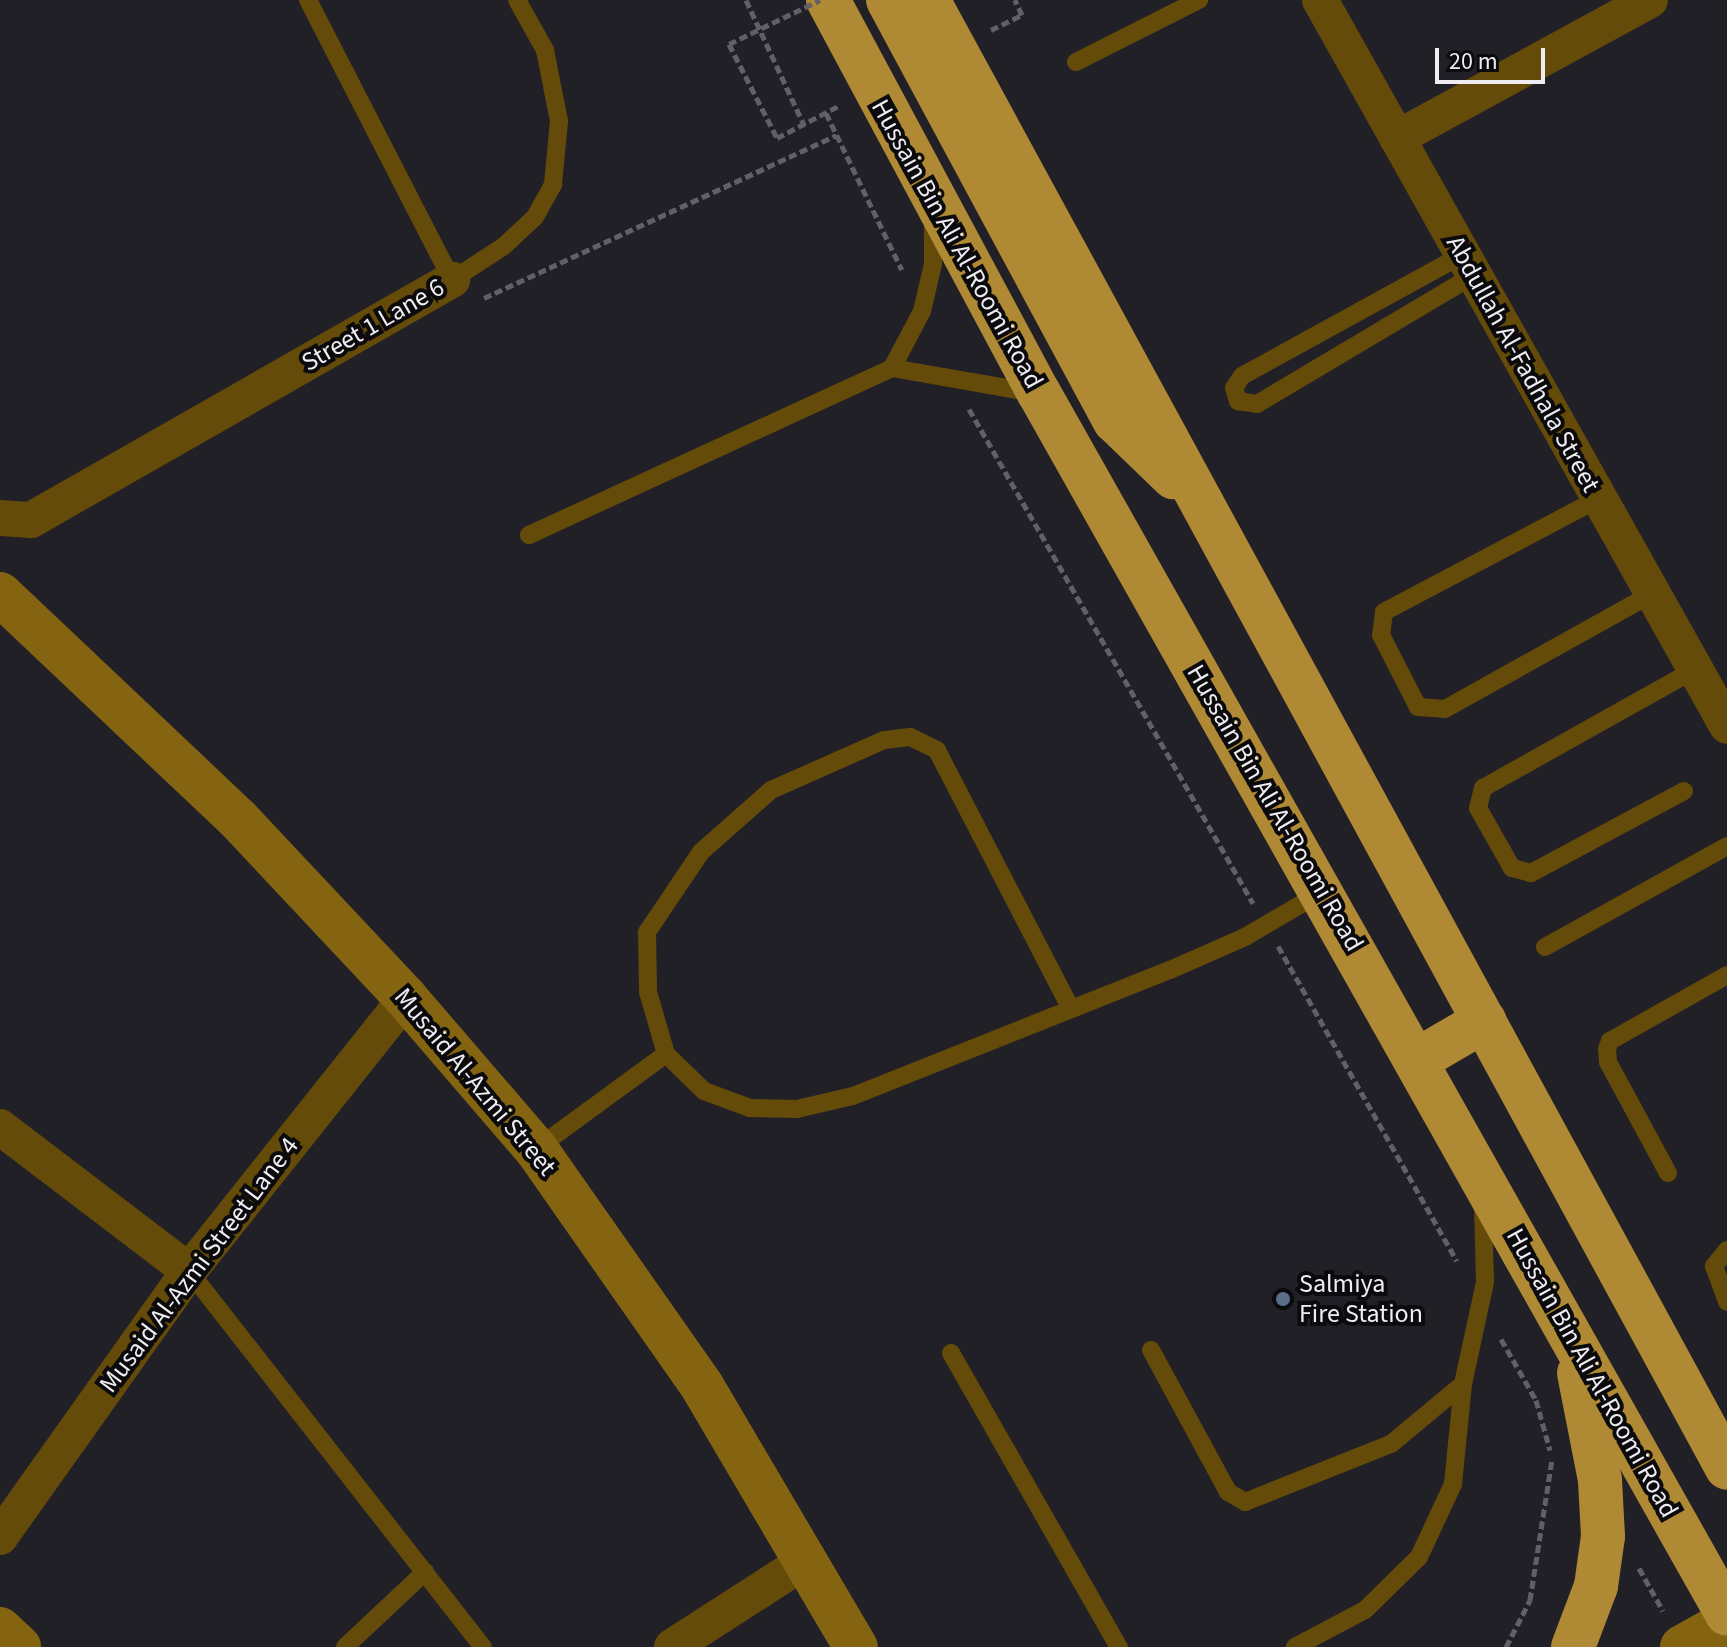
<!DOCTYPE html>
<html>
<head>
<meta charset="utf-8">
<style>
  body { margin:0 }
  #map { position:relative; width:1727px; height:1647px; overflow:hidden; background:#222027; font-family:"Source Sans 3",sans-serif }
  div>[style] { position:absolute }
  .path>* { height:5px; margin-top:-2.5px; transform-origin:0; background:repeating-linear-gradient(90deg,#626066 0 8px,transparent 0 12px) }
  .lane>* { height:18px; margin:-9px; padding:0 9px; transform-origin:9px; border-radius:9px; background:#654b09 }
  .street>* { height:36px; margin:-18px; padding:0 18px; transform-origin:18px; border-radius:18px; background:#654b09 }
  .secondary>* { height:44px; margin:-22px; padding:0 22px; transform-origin:22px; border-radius:22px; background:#856411 }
  .highway>* { height:44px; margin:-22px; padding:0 22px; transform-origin:22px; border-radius:22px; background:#af8933 }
  .path-bridge>* { height:5px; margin-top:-2.5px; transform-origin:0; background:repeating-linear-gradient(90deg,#626066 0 8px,transparent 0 12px) }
  .dots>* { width:22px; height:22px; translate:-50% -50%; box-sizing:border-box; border:4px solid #0b0a0d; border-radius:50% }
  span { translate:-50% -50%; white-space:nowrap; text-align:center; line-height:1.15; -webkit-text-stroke:8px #0b0a0d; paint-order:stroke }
  .street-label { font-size:26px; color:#efedf2 }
  .poi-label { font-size:26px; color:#efedf2 }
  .left { translate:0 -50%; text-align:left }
  .scale { position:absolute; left:1435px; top:48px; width:110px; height:36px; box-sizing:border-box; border:4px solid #efedf2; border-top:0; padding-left:10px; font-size:24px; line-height:28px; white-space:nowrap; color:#efedf2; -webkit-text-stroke:6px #0b0a0d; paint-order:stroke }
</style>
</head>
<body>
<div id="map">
  <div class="path">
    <i style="left:746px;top:0;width:138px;rotate:65.1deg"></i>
    <i style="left:991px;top:30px;width:34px;rotate:-26deg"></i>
    <i style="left:1022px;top:15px;width:17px;rotate:-115deg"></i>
    <i style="left:729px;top:44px;width:106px;rotate:62.9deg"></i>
    <i style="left:777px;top:138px;width:71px;rotate:-27.6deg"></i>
    <i style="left:826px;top:113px;width:174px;rotate:64.2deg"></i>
    <i style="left:484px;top:298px;width:388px;rotate:-24.8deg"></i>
    <i style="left:969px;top:409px;width:570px;rotate:60.11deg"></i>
    <i style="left:1278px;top:946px;width:362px;rotate:60.4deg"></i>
    <i style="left:1501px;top:1339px;width:70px;rotate:60.2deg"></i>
    <i style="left:1536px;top:1400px;width:52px;rotate:74.4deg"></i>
    <i style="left:1639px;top:1568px;width:49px;rotate:60.8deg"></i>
    <i style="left:1506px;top:1647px;width:53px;rotate:-62.9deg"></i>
    <i style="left:1530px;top:1600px;width:142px;rotate:-81.1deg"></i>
  </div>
  <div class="lane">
    <i style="left:308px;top:0;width:315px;rotate:62.8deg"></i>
    <i style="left:452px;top:280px;width:62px;rotate:-33.2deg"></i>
    <i style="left:504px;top:246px;width:42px;rotate:-43.1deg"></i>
    <i style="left:535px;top:217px;width:38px;rotate:-61deg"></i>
    <i style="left:553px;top:184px;width:63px;rotate:-84.6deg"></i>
    <i style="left:559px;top:121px;width:72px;rotate:-101.2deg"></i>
    <i style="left:545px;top:50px;width:57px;rotate:-119.2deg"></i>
    <i style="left:1076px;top:62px;width:138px;rotate:-26.8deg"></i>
    <i style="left:1462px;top:255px;width:251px;rotate:151.2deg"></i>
    <i style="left:1242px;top:376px;width:14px;rotate:124deg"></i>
    <i style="left:1234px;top:388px;width:14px;rotate:73deg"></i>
    <i style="left:1238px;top:401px;width:19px;rotate:9deg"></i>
    <i style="left:1257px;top:404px;width:252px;rotate:-30.7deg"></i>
    <i style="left:892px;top:368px;width:145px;rotate:9.9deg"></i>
    <i style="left:1598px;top:499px;width:242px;rotate:152.2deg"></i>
    <i style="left:1384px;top:612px;width:23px;rotate:97deg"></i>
    <i style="left:1381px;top:635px;width:81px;rotate:62.8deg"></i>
    <i style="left:1418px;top:707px;width:27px;rotate:4deg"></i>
    <i style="left:1445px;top:709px;width:237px;rotate:-29.1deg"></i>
    <i style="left:529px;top:535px;width:400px;rotate:-24.7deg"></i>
    <i style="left:892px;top:368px;width:64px;rotate:-62.2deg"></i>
    <i style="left:922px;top:311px;width:48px;rotate:-76.8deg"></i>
    <i style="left:933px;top:264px;width:46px;rotate:-90deg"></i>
    <i style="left:1684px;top:791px;width:174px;rotate:151.8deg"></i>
    <i style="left:1531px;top:873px;width:20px;rotate:-165deg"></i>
    <i style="left:1512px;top:868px;width:69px;rotate:-119.5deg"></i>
    <i style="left:1478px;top:808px;width:21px;rotate:-76deg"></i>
    <i style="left:1483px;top:788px;width:242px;rotate:-29.2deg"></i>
    <i style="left:1545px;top:947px;width:208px;rotate:-29deg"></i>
    <i style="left:1071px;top:1009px;width:292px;rotate:-117.4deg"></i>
    <i style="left:937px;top:750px;width:30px;rotate:-154deg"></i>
    <i style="left:910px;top:737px;width:26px;rotate:173deg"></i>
    <i style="left:884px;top:740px;width:124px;rotate:156.1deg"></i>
    <i style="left:771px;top:790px;width:94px;rotate:138.5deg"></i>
    <i style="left:701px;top:852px;width:97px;rotate:124deg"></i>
    <i style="left:647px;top:932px;width:60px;rotate:89deg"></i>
    <i style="left:648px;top:992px;width:65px;rotate:73.8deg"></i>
    <i style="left:666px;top:1054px;width:53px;rotate:44.2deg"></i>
    <i style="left:704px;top:1091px;width:49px;rotate:20.3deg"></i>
    <i style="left:750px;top:1108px;width:47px;rotate:1.2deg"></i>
    <i style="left:797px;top:1109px;width:57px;rotate:-13.1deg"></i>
    <i style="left:853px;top:1096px;width:341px;rotate:-21.7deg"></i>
    <i style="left:1170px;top:970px;width:82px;rotate:-23.7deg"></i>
    <i style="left:1245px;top:937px;width:87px;rotate:-30.4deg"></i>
    <i style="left:536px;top:1149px;width:161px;rotate:-36.2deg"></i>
    <i style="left:1668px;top:1173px;width:126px;rotate:-118.4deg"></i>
    <i style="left:1608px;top:1062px;width:13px;rotate:-94deg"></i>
    <i style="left:1607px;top:1049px;width:9px;rotate:-69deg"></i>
    <i style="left:1610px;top:1041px;width:134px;rotate:-29.4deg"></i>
    <i style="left:1727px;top:1250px;width:21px;rotate:129deg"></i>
    <i style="left:1714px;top:1266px;width:38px;rotate:70deg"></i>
    <i style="left:189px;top:1271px;width:477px;rotate:52deg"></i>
    <i style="left:1151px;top:1350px;width:162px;rotate:61.5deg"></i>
    <i style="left:1228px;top:1492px;width:20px;rotate:30deg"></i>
    <i style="left:1245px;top:1502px;width:157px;rotate:-21.7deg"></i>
    <i style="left:1391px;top:1444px;width:94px;rotate:-39.8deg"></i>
    <i style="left:1463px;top:1384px;width:104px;rotate:-77.8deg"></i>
    <i style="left:1485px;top:1282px;width:78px;rotate:-91.5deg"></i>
    <i style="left:951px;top:1353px;width:339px;rotate:60.3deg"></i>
    <i style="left:345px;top:1647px;width:110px;rotate:-43.2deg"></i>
    <i style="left:1295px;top:1647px;width:79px;rotate:-27.9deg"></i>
    <i style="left:1365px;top:1610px;width:76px;rotate:-44.5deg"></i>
    <i style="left:1419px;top:1557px;width:81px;rotate:-65deg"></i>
    <i style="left:1453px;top:1484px;width:100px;rotate:-84.3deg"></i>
  </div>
  <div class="street">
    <i style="left:1320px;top:0;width:832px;rotate:60.72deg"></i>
    <i style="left:1397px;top:138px;width:288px;rotate:-28.6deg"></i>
    <i style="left:0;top:518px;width:31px;rotate:4deg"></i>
    <i style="left:31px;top:520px;width:485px;rotate:-29.7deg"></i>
    <i style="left:0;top:1127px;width:238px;rotate:37.3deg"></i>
    <i style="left:0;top:1537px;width:326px;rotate:-54.6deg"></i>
    <i style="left:189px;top:1271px;width:349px;rotate:-51.5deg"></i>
    <i style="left:672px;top:1647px;width:157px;rotate:-32.8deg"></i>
  </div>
  <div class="secondary">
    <i style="left:0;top:594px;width:328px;rotate:43.4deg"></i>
    <i style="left:238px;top:819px;width:245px;rotate:46.8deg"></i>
    <i style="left:406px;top:998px;width:199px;rotate:49.3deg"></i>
    <i style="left:536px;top:1149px;width:289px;rotate:55deg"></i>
    <i style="left:702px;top:1386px;width:303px;rotate:59.5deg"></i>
    <i style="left:0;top:1629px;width:26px;rotate:43deg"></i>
    <i style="left:1682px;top:1647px;width:51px;rotate:-29.1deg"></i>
  </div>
  <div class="highway">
    <i style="left:828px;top:0;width:446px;rotate:61.8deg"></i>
    <i style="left:1039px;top:393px;width:1401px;rotate:60.6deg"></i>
    <i style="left:888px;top:0;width:478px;rotate:61.7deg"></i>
    <i style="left:1115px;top:421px;width:81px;rotate:44deg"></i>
    <i style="left:928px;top:0;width:1671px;rotate:61.44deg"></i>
    <i style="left:1417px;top:1060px;width:78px;rotate:-30.2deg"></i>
    <i style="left:1573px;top:1647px;width:65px;rotate:-69.3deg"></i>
    <i style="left:1596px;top:1586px;width:50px;rotate:-82deg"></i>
    <i style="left:1603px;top:1536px;width:56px;rotate:-93.1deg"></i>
    <i style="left:1600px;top:1480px;width:109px;rotate:-101.1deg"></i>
  </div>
  <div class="path-bridge">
    <i style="left:729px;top:44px;width:101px;rotate:-25.8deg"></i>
  </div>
  <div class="dots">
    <i style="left:1283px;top:1299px;background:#5c6f8a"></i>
  </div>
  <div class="street-label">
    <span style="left:957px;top:244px;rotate:61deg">Hussain Bin Ali Al-Roomi Road</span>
    <span style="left:373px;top:325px;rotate:-30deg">Street 1 Lane 6</span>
    <span style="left:1523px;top:364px;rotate:61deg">Abdullah Al-Fadhala Street</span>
    <span style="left:1275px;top:808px;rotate:60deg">Hussain Bin Ali Al-Roomi Road</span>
    <span style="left:475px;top:1082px;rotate:50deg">Musaid Al-Azmi Street</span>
    <span style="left:199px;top:1265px;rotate:-53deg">Musaid Al-Azmi Street Lane 4</span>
    <span style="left:1592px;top:1373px;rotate:61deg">Hussain Bin Ali Al-Roomi Road</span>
  </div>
  <div class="poi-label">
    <span class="left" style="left:1299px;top:1299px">Salmiya<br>Fire Station</span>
  </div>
  <div class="scale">20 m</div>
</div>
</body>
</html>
